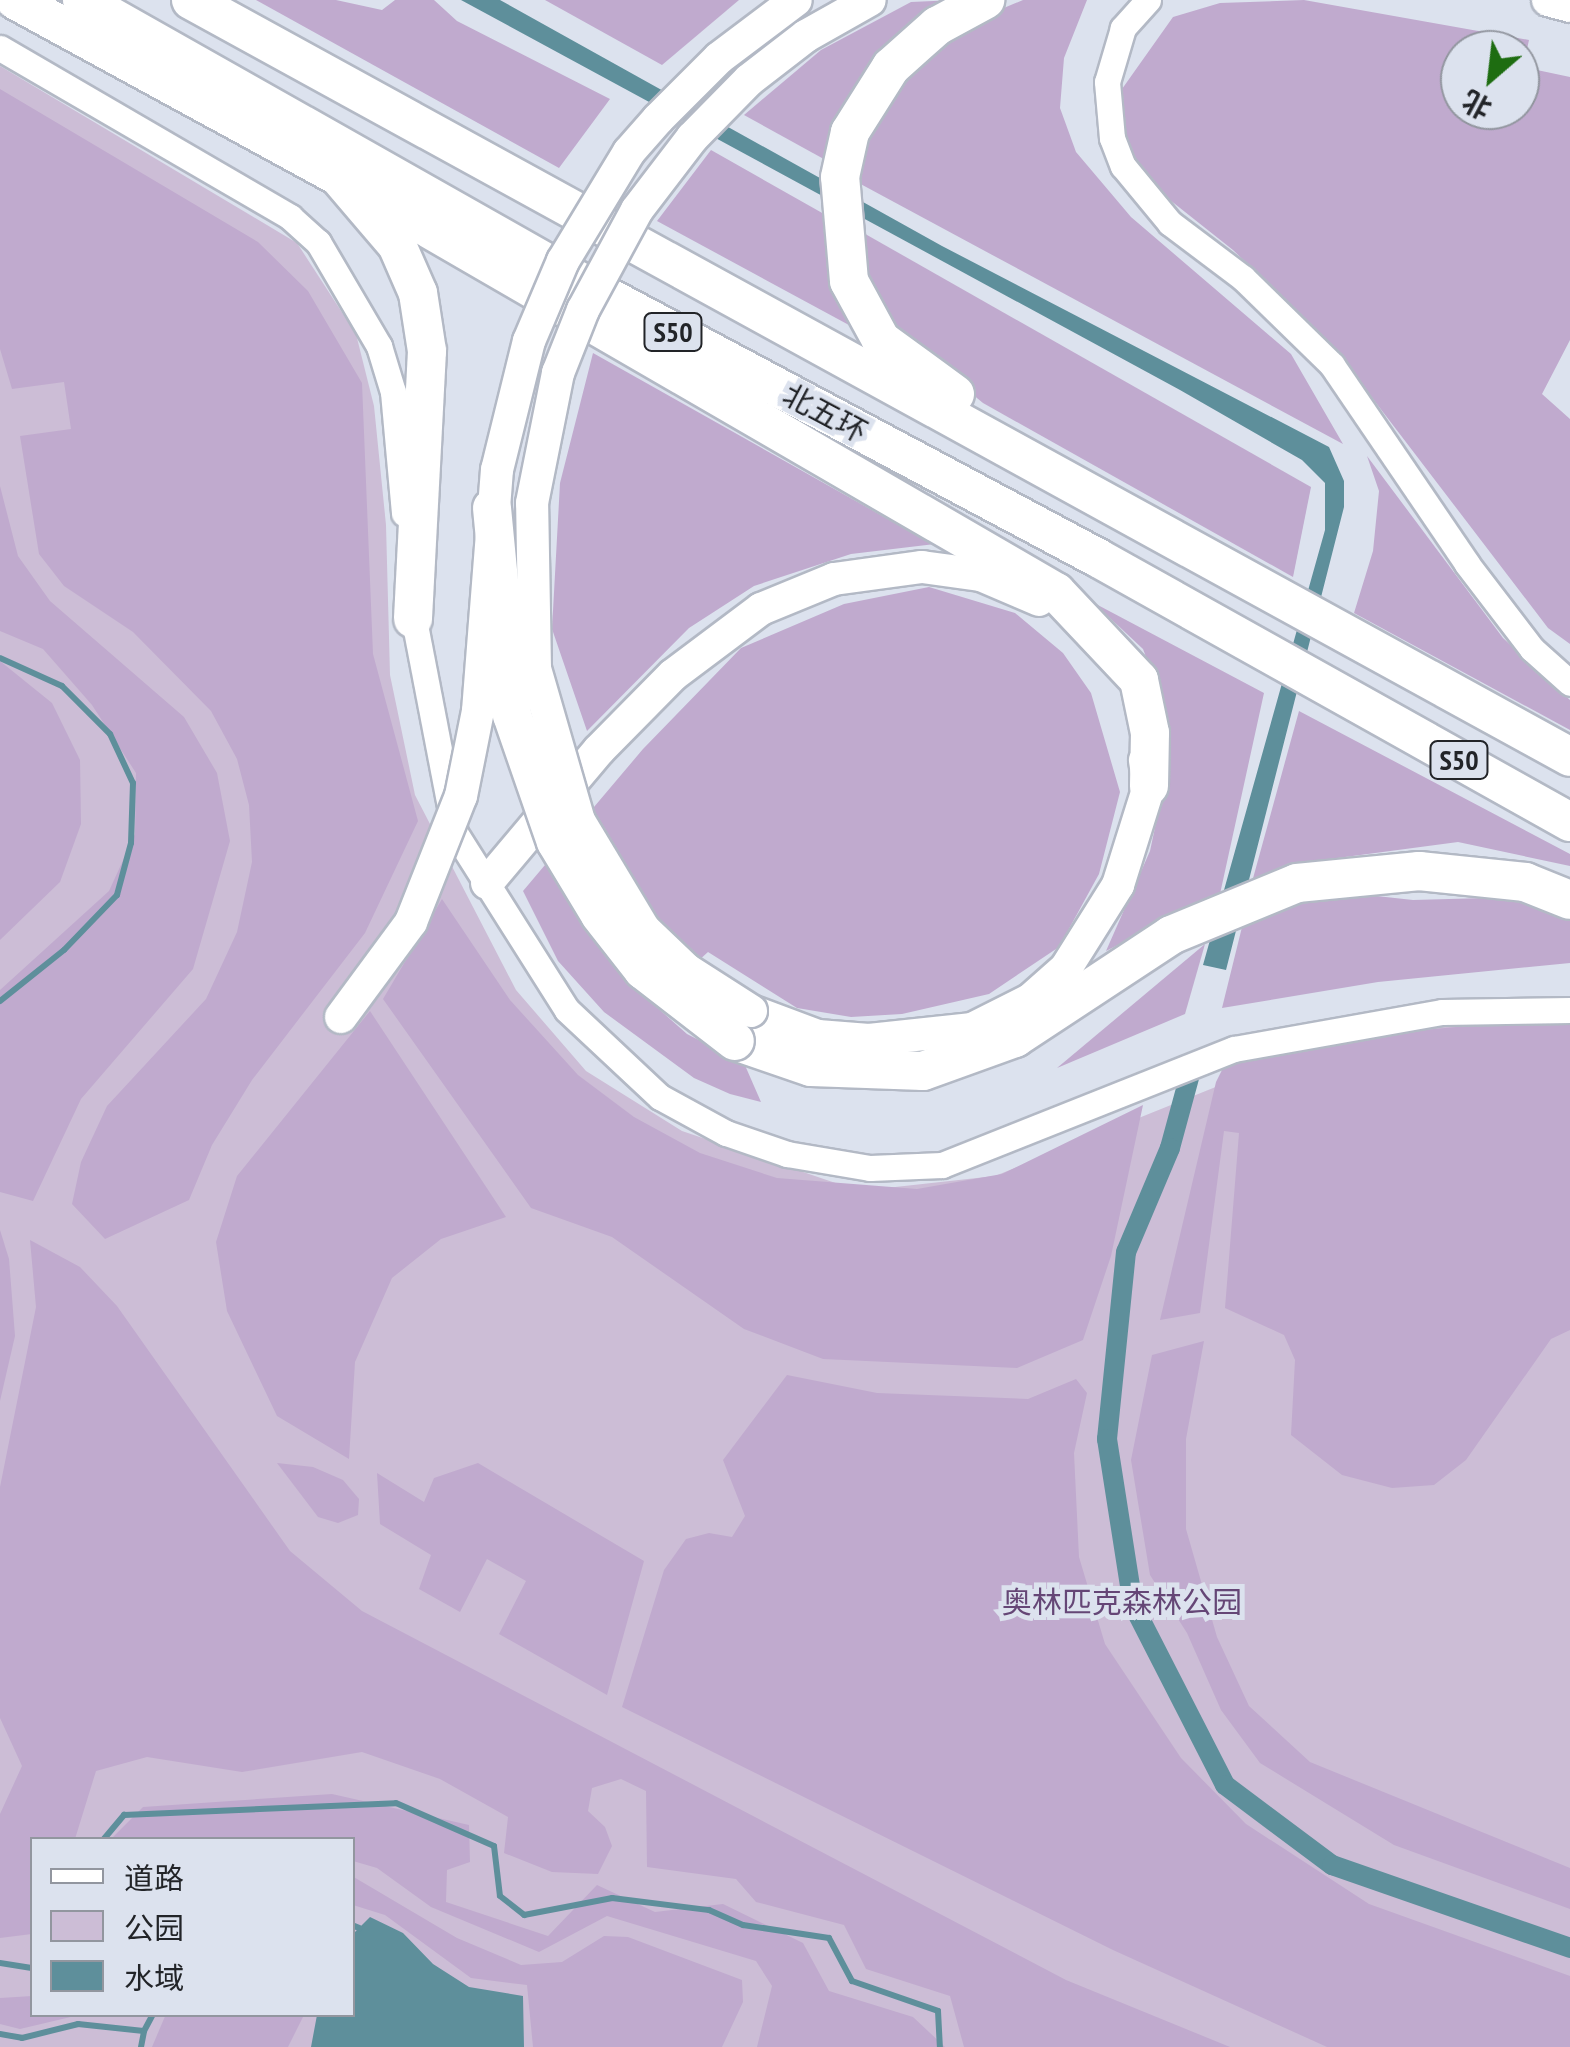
<!DOCTYPE html>
<html>
<head>
<meta charset="utf-8">
<style>
  body { margin:0 }
  #map { position:relative; width:1570px; height:2047px; overflow:hidden; background:#dce2ee; font-family:"PT Sans Narrow","Noto Sans SC",sans-serif }
  div>[style] { position:absolute }
  .green>* { inset:0; background:#ccbdd6 }
  .forest>* { inset:0; background:#c0aace }
  .water>* { inset:0; background:#5e8f9b }
  .stream>* { height:6px; margin:-3px; padding:0 3px; transform-origin:3px; border-radius:3px; background:#5e8f9b }
  .canal>* { height:20px; margin:-10px; padding:0 10px; transform-origin:10px; border-radius:10px; background:#5e8f9b }
  .roads { filter:drop-shadow(2px 0 #b3b9c5) drop-shadow(-2px 0 #b3b9c5) drop-shadow(0 2px #b3b9c5) drop-shadow(0 -2px #b3b9c5) }
  .minor>* { height:25px; margin:-12.5px; padding:0 12.5px; transform-origin:12.5px; border-radius:12.5px; background:#fff }
  .major>* { height:32px; margin:-16px; padding:0 16px; transform-origin:16px; border-radius:16px; background:#fff }
  .highway>* { height:38px; margin:-19px; padding:0 19px; transform-origin:19px; border-radius:19px; background:#fff }
  .bridges { filter:drop-shadow(2px 0 #b3b9c5) drop-shadow(-2px 0 #b3b9c5) drop-shadow(0 2px #b3b9c5) drop-shadow(0 -2px #b3b9c5) }
  .major-bridge>* { height:32px; margin:-16px; padding:0 16px; transform-origin:16px; border-radius:16px; background:#fff }
  .highway-bridge>* { height:38px; margin:-19px; padding:0 19px; transform-origin:19px; border-radius:19px; background:#fff }
  span { translate:-50% -50%; white-space:nowrap; text-align:center; line-height:1.15; -webkit-text-stroke:10px #dce2ee; paint-order:stroke }
  .shield-label span { padding:2px 8px; background:#dce2ee; border:2px solid; border-radius:8px; -webkit-text-stroke-width:0 }
  .shield-label { font-size:28px; color:#222428; font-weight:700 }
  .street-label { font-size:30px; color:#222428 }
  .park-label { font-size:30px; color:#654676 }
  .legend { position:absolute; left:30px; top:1837px; width:325px; height:180px; box-sizing:border-box; background:#dce2ee; border:2px solid #92969f; margin:0; padding:12px 18px; list-style:none; font-size:30px; color:#222428 }
  .legend li { display:flex; align-items:center; gap:20px; height:50px }
  .legend b { width:50px; border:2px solid #92969f }
  .north { position:absolute; left:1440px; top:30px; width:100px; height:100px; box-sizing:border-box; background:#dce2ee; border:2px solid #92969f; border-radius:50%; rotate:208deg; font-size:28px; font-weight:700; line-height:40px; text-align:center; color:#222428 }
  .north::after { content:''; display:block; margin:auto; width:35px; height:45px; background:#1e6d11; clip-path:polygon(50% 0,100% 100%,50% 72%,0 100%) }
</style>
</head>
<body>
<div id="map">
  <div class="green">
    <i style="clip-path:polygon(evenodd,0 66px,297px 243px,356px 334px,374px 406px,386px 525px,390px 675px,415px 795px,516px 990px,586px 1071px,682px 1131px,859px 1191px,995px 1176px,1317px 1046px,1443px 1022px,1570px 1025px,1570px 2047px,0 2047px,0 66px,32px 1840px,352px 1840px,352px 2014px,32px 2014px,32px 1840px)"></i>
  </div>
  <div class="forest">
    <i style="clip-path:polygon(256px 0,336px 0,382px 10px,395px 0,434px 0,457px 21px,610px 99px,559px 168px)"></i>
    <i style="clip-path:polygon(545px 0,739px 0,662px 65px)"></i>
    <i style="clip-path:polygon(956px 0,831px 163px,744px 115px,821px 50px,911px 2px)"></i>
    <i style="clip-path:polygon(1023px 0,1087px 0,1064px 58px,1060px 108px,1076px 152px,1131px 217px,1291px 354px,1343px 444px,855px 181px,879px 115px,909px 73px,961px 26px)"></i>
    <i style="clip-path:polygon(evenodd,1304px 0,1529px 40px,1523px 67px,1570px 77px,1570px 340px,1542px 394px,1570px 419px,1570px 644px,1548px 628px,1331px 344px,1233px 250px,1151px 185px,1118px 128px,1122px 89px,1173px 17px,1220px 3px,1304px 0,1460px 50px,1520px 50px,1520px 110px,1460px 110px,1460px 50px)"></i>
    <i style="clip-path:polygon(0 89px,258px 242px,308px 291px,362px 383px,373px 654px,418px 821px,365px 933px,252px 1080px,212px 1145px,189px 1200px,105px 1239px,72px 1204px,81px 1162px,107px 1106px,206px 999px,237px 932px,252px 862px,249px 805px,237px 759px,211px 711px,133px 632px,64px 586px,39px 554px,20px 436px,71px 429px,64px 382px,12px 389px,0 349px)"></i>
    <i style="clip-path:polygon(711px 150px,824px 214px,832px 274px,860px 331px,657px 221px)"></i>
    <i style="clip-path:polygon(860px 231px,1311px 487px,1293px 577px,983px 403px,916px 348px,887px 313px,863px 267px)"></i>
    <i style="clip-path:polygon(593px 353px,886px 518px,935px 544px,851px 554px,754px 586px,689px 628px,587px 731px,552px 629px,560px 483px)"></i>
    <i style="clip-path:polygon(1367px 456px,1503px 638px,1570px 700px,1570px 730px,1354px 613px,1373px 551px,1379px 491px)"></i>
    <i style="clip-path:polygon(0 486px,18px 556px,50px 601px,184px 717px,217px 773px,230px 841px,193px 969px,81px 1099px,33px 1201px,0 1192px,0 990px,109px 891px,135px 834px,136px 773px,92px 705px,43px 649px,0 631px)"></i>
    <i style="clip-path:polygon(929px 587px,1015px 613px,1063px 653px,1091px 693px,1120px 792px,1099px 874px,1059px 947px,989px 994px,902px 1014px,851px 1017px,797px 1008px,708px 952px,652px 1003px,687px 1034px,744px 1063px,761px 1102px,730px 1094px,694px 1078px,604px 1012px,558px 961px,523px 891px,643px 749px,741px 648px,844px 604px)"></i>
    <i style="clip-path:polygon(1094px 603px,1264px 693px,1220px 894px,1106px 951px,1150px 851px,1166px 776px,1157px 686px,1143px 649px)"></i>
    <i style="clip-path:polygon(0 661px,52px 703px,80px 760px,81px 824px,60px 882px,0 940px)"></i>
    <i style="clip-path:polygon(1299px 711px,1570px 854px,1570px 866px,1458px 842px,1300px 863px,1252px 882px)"></i>
    <i style="clip-path:polygon(1331px 891px,1413px 900px,1521px 897px,1570px 914px,1570px 963px,1378px 982px,1222px 1008px,1243px 923px)"></i>
    <i style="clip-path:polygon(442px 899px,510px 1000px,578px 1075px,634px 1117px,700px 1153px,777px 1178px,917px 1189px,1002px 1174px,1143px 1105px,1111px 1256px,1083px 1340px,1017px 1368px,823px 1359px,744px 1329px,612px 1237px,531px 1208px,383px 999px)"></i>
    <i style="clip-path:polygon(1205px 944px,1185px 1014px,1057px 1068px)"></i>
    <i style="clip-path:polygon(370px 1011px,506px 1217px,441px 1239px,392px 1278px,355px 1362px,349px 1459px,277px 1416px,227px 1311px,216px 1242px,237px 1176px)"></i>
    <i style="clip-path:polygon(1531px 1020px,1570px 1020px,1570px 1330px,1551px 1339px,1466px 1460px,1434px 1485px,1392px 1488px,1342px 1475px,1291px 1435px,1295px 1360px,1284px 1335px,1225px 1308px,1239px 1133px,1224px 1131px,1200px 1313px,1160px 1320px,1216px 1082px,1228px 1058px,1305px 1041px)"></i>
    <i style="clip-path:polygon(0 1230px,9px 1259px,15px 1336px,0 1401px)"></i>
    <i style="clip-path:polygon(30px 1240px,80px 1267px,117px 1306px,290px 1551px,362px 1611px,1066px 1980px,1230px 2047px,964px 2047px,950px 1996px,866px 1969px,844px 1925px,756px 1902px,736px 1879px,647px 1867px,646px 1791px,621px 1779px,592px 1788px,588px 1811px,605px 1827px,612px 1846px,598px 1874px,552px 1872px,504px 1853px,508px 1817px,440px 1779px,362px 1752px,242px 1772px,147px 1757px,96px 1771px,75px 1839px,32px 1840px,32px 1934px,0 1938px,0 1814px,22px 1766px,0 1718px,0 1487px,36px 1307px)"></i>
    <i style="clip-path:polygon(1204px 1341px,1186px 1439px,1186px 1529px,1217px 1637px,1249px 1706px,1310px 1762px,1570px 1868px,1570px 1909px,1394px 1845px,1260px 1763px,1221px 1710px,1187px 1633px,1150px 1575px,1131px 1460px,1152px 1355px)"></i>
    <i style="clip-path:polygon(787px 1375px,877px 1393px,1028px 1399px,1076px 1379px,1087px 1393px,1074px 1453px,1079px 1557px,1105px 1644px,1181px 1758px,1246px 1824px,1369px 1904px,1570px 1976px,1570px 2047px,1327px 2047px,1113px 1950px,622px 1707px,664px 1570px,686px 1539px,709px 1533px,732px 1537px,745px 1516px,723px 1460px)"></i>
    <i style="clip-path:polygon(277px 1463px,313px 1467px,343px 1480px,359px 1499px,358px 1515px,338px 1523px,318px 1517px)"></i>
    <i style="clip-path:polygon(478px 1463px,644px 1561px,607px 1695px,499px 1634px,526px 1581px,487px 1559px,460px 1612px,419px 1589px,431px 1555px,380px 1524px,377px 1473px,424px 1502px,434px 1478px)"></i>
    <i style="clip-path:polygon(332px 1794px,469px 1825px,470px 1862px,447px 1870px,446px 1902px,548px 1936px,597px 1885px,655px 1912px,723px 1904px,803px 1943px,829px 1991px,913px 2017px,945px 2047px,757px 2047px,772px 1986px,756px 1961px,607px 1916px,539px 1952px,431px 1907px,377px 1868px,353px 1861px,352px 1840px,111px 1839px,143px 1807px)"></i>
    <i style="clip-path:polygon(352px 1876px,457px 1938px,521px 1965px,562px 1962px,604px 1936px,628px 1937px,742px 1980px,743px 2002px,722px 2047px,533px 2047px,527px 1985px,471px 1978px,385px 1915px,353px 1905px)"></i>
    <i style="clip-path:polygon(32px 1996px,32px 2014px,138px 2015px,79px 2015px,20px 2029px,0 2024px,0 1998px)"></i>
    <i style="clip-path:polygon(166px 2014px,304px 2014px,304px 2015px,288px 2047px,152px 2047px)"></i>
  </div>
  <div class="water">
    <i style="clip-path:polygon(461px 0,500px 0,942px 246px,1329px 447px,1344px 481px,1344px 507px,1226px 970px,1203px 965px,1325px 530px,1325px 483px,1302px 460px,1180px 390px)"></i>
    <i style="clip-path:polygon(370px 1917px,403px 1933px,433px 1964px,469px 1987px,523px 1996px,524px 2047px,311px 2047px,317px 2015px,352px 2014px,353px 1934px)"></i>
  </div>
  <div class="stream">
    <i style="left:0;top:658px;width:68px;rotate:24.3deg"></i>
    <i style="left:62px;top:686px;width:68px;rotate:45deg"></i>
    <i style="left:110px;top:734px;width:54px;rotate:64.9deg"></i>
    <i style="left:133px;top:783px;width:60px;rotate:91.9deg"></i>
    <i style="left:131px;top:843px;width:54px;rotate:105.1deg"></i>
    <i style="left:117px;top:895px;width:76px;rotate:133.9deg"></i>
    <i style="left:64px;top:950px;width:82px;rotate:141.4deg"></i>
    <i style="left:103px;top:1840px;width:33px;rotate:-50deg"></i>
    <i style="left:124px;top:1815px;width:272px;rotate:-2.5deg"></i>
    <i style="left:396px;top:1803px;width:107px;rotate:23.7deg"></i>
    <i style="left:494px;top:1846px;width:50px;rotate:83.2deg"></i>
    <i style="left:500px;top:1896px;width:31px;rotate:38deg"></i>
    <i style="left:524px;top:1915px;width:90px;rotate:-10.9deg"></i>
    <i style="left:612px;top:1898px;width:98px;rotate:7.1deg"></i>
    <i style="left:709px;top:1910px;width:37px;rotate:24deg"></i>
    <i style="left:743px;top:1925px;width:87px;rotate:8.6deg"></i>
    <i style="left:829px;top:1938px;width:49px;rotate:61.9deg"></i>
    <i style="left:852px;top:1981px;width:91px;rotate:19.2deg"></i>
    <i style="left:938px;top:2011px;width:36px;rotate:87deg"></i>
    <i style="left:352px;top:1925px;width:8px;rotate:23deg"></i>
    <i style="left:0;top:1963px;width:32px;rotate:9deg"></i>
    <i style="left:0;top:2034px;width:22px;rotate:10deg"></i>
    <i style="left:22px;top:2038px;width:58px;rotate:-14deg"></i>
    <i style="left:78px;top:2024px;width:66px;rotate:6.1deg"></i>
    <i style="left:144px;top:2031px;width:19px;rotate:-62deg"></i>
    <i style="left:141px;top:2047px;width:16px;rotate:-79deg"></i>
  </div>
  <div class="canal">
    <i style="left:1189px;top:1078px;width:73px;rotate:105.2deg"></i>
    <i style="left:1170px;top:1148px;width:113px;rotate:112.9deg"></i>
    <i style="left:1126px;top:1252px;width:188px;rotate:95.8deg"></i>
    <i style="left:1107px;top:1439px;width:168px;rotate:81.1deg"></i>
    <i style="left:1133px;top:1605px;width:202px;rotate:62.9deg"></i>
    <i style="left:1225px;top:1785px;width:134px;rotate:36.8deg"></i>
    <i style="left:1332px;top:1865px;width:252px;rotate:19.2deg"></i>
  </div>
  <div class="roads">
    <div class="minor">
      <i style="left:1148px;top:0;width:38px;rotate:132deg"></i>
      <i style="left:1123px;top:28px;width:56px;rotate:106.5deg"></i>
      <i style="left:1107px;top:82px;width:56px;rotate:84.9deg"></i>
      <i style="left:1112px;top:138px;width:30px;rotate:69deg"></i>
      <i style="left:1123px;top:166px;width:74px;rotate:50.5deg"></i>
      <i style="left:1170px;top:223px;width:91px;rotate:37deg"></i>
      <i style="left:1243px;top:278px;width:124px;rotate:44.3deg"></i>
      <i style="left:1332px;top:365px;width:240px;rotate:55.8deg"></i>
      <i style="left:1467px;top:564px;width:107px;rotate:52.6deg"></i>
      <i style="left:1532px;top:649px;width:51px;rotate:41.8deg"></i>
      <i style="left:0;top:48px;width:336px;rotate:30.2deg"></i>
      <i style="left:290px;top:217px;width:38px;rotate:42deg"></i>
      <i style="left:318px;top:242px;width:121px;rotate:59.6deg"></i>
      <i style="left:379px;top:346px;width:48px;rotate:73.1deg"></i>
      <i style="left:393px;top:392px;width:122px;rotate:84.8deg"></i>
      <i style="left:411px;top:604px;width:233px;rotate:79.1deg"></i>
      <i style="left:455px;top:833px;width:209px;rotate:57.7deg"></i>
      <i style="left:567px;top:1010px;width:127px;rotate:43.1deg"></i>
      <i style="left:660px;top:1097px;width:75px;rotate:28.6deg"></i>
      <i style="left:726px;top:1133px;width:65px;rotate:19deg"></i>
      <i style="left:787px;top:1154px;width:84px;rotate:9.6deg"></i>
      <i style="left:870px;top:1168px;width:72px;rotate:-2.4deg"></i>
      <i style="left:942px;top:1165px;width:314px;rotate:-21.7deg"></i>
      <i style="left:1234px;top:1049px;width:211px;rotate:-10.1deg"></i>
      <i style="left:1442px;top:1012px;width:128px;rotate:-0.9deg"></i>
    </div>
    <div class="major">
      <i style="left:1548px;top:0;width:23px;rotate:15deg"></i>
      <i style="left:487px;top:883px;width:174px;rotate:-49.9deg"></i>
      <i style="left:599px;top:750px;width:105px;rotate:-45.4deg"></i>
      <i style="left:673px;top:675px;width:110px;rotate:-36.9deg"></i>
      <i style="left:761px;top:609px;width:79px;rotate:-22.3deg"></i>
      <i style="left:834px;top:579px;width:89px;rotate:-7.8deg"></i>
      <i style="left:922px;top:567px;width:60px;rotate:7.7deg"></i>
      <i style="left:981px;top:575px;width:63px;rotate:23.3deg"></i>
      <i style="left:751px;top:1011px;width:72px;rotate:20.5deg"></i>
      <i style="left:818px;top:1036px;width:51px;rotate:4.5deg"></i>
      <i style="left:869px;top:1040px;width:104px;rotate:-6.1deg"></i>
      <i style="left:972px;top:1029px;width:65px;rotate:-26.6deg"></i>
      <i style="left:1030px;top:1000px;width:48px;rotate:-41.6deg"></i>
      <i style="left:1066px;top:968px;width:98px;rotate:-57.9deg"></i>
      <i style="left:1118px;top:885px;width:104px;rotate:-72.6deg"></i>
      <i style="left:1149px;top:786px;width:26px;rotate:-99deg"></i>
    </div>
    <div class="highway">
      <i style="left:15px;top:0;width:368px;rotate:28.6deg"></i>
      <i style="left:338px;top:176px;width:91px;rotate:49.5deg"></i>
      <i style="left:397px;top:245px;width:52px;rotate:66.4deg"></i>
      <i style="left:418px;top:293px;width:59px;rotate:81.2deg"></i>
      <i style="left:427px;top:351px;width:268px;rotate:93deg"></i>
      <i style="left:82px;top:0;width:587px;rotate:29.49deg"></i>
      <i style="left:593px;top:289px;width:572px;rotate:28.04deg"></i>
      <i style="left:1098px;top:558px;width:541px;rotate:29.22deg"></i>
      <i style="left:191px;top:0;width:1573px;rotate:28.76deg"></i>
      <i style="left:338px;top:176px;width:830px;rotate:30.09deg"></i>
      <i style="left:1056px;top:592px;width:121px;rotate:46.7deg"></i>
      <i style="left:1139px;top:680px;width:54px;rotate:78.3deg"></i>
      <i style="left:1150px;top:733px;width:53px;rotate:91.1deg"></i>
      <i style="left:955px;top:394px;width:92px;rotate:-143.9deg"></i>
      <i style="left:881px;top:340px;width:67px;rotate:-118.5deg"></i>
      <i style="left:849px;top:281px;width:104px;rotate:-94.9deg"></i>
      <i style="left:840px;top:177px;width:46px;rotate:-77.5deg"></i>
      <i style="left:850px;top:132px;width:77px;rotate:-57.8deg"></i>
      <i style="left:891px;top:67px;width:62px;rotate:-41.7deg"></i>
      <i style="left:937px;top:26px;width:55px;rotate:-28.4deg"></i>
      <i style="left:735px;top:1041px;width:80px;rotate:18.9deg"></i>
      <i style="left:811px;top:1067px;width:112px;rotate:2deg"></i>
      <i style="left:923px;top:1071px;width:98px;rotate:-19.7deg"></i>
      <i style="left:1015px;top:1038px;width:187px;rotate:-33.4deg"></i>
      <i style="left:1171px;top:935px;width:136px;rotate:-22.4deg"></i>
      <i style="left:1297px;top:883px;width:123px;rotate:-5.6deg"></i>
      <i style="left:1419px;top:871px;width:107px;rotate:5.9deg"></i>
      <i style="left:1525px;top:882px;width:48px;rotate:21.8deg"></i>
    </div>
  </div>
  <div class="bridges">
    <div class="major-bridge">
      <i style="left:751px;top:1011px;width:76px;rotate:-147.4deg"></i>
      <i style="left:687px;top:970px;width:59px;rotate:-136.4deg"></i>
      <i style="left:644px;top:929px;width:126px;rotate:-121deg"></i>
      <i style="left:579px;top:821px;width:158px;rotate:-106.1deg"></i>
      <i style="left:535px;top:669px;width:166px;rotate:-91deg"></i>
      <i style="left:532px;top:503px;width:133px;rotate:-78.7deg"></i>
      <i style="left:558px;top:373px;width:68px;rotate:-68.4deg"></i>
      <i style="left:583px;top:310px;width:114px;rotate:-61.6deg"></i>
      <i style="left:637px;top:210px;width:91px;rotate:-52.6deg"></i>
      <i style="left:692px;top:138px;width:81px;rotate:-45.5deg"></i>
      <i style="left:749px;top:80px;width:72px;rotate:-37.7deg"></i>
      <i style="left:806px;top:36px;width:73px;rotate:-29.4deg"></i>
      <i style="left:341px;top:1017px;width:118px;rotate:-53.6deg"></i>
      <i style="left:411px;top:922px;width:136px;rotate:-68.4deg"></i>
      <i style="left:461px;top:796px;width:87px;rotate:-78.7deg"></i>
      <i style="left:478px;top:711px;width:242px;rotate:-85.5deg"></i>
      <i style="left:497px;top:470px;width:133px;rotate:-76.1deg"></i>
      <i style="left:529px;top:341px;width:87px;rotate:-67deg"></i>
      <i style="left:563px;top:261px;width:127px;rotate:-58.8deg"></i>
      <i style="left:629px;top:152px;width:44px;rotate:-48.7deg"></i>
      <i style="left:658px;top:119px;width:86px;rotate:-45deg"></i>
      <i style="left:719px;top:58px;width:96px;rotate:-37deg"></i>
    </div>
    <div class="highway-bridge">
      <i style="left:492px;top:508px;width:208px;rotate:84.5deg"></i>
      <i style="left:512px;top:715px;width:134px;rotate:70.9deg"></i>
      <i style="left:556px;top:842px;width:85px;rotate:58.9deg"></i>
      <i style="left:600px;top:915px;width:70px;rotate:52deg"></i>
      <i style="left:643px;top:970px;width:116px;rotate:37.7deg"></i>
    </div>
  </div>
  <div class="shield-label">
    <span style="left:673px;top:332px">S50</span>
    <span style="left:1459px;top:760px">S50</span>
  </div>
  <div class="street-label">
    <span style="left:825px;top:413px;rotate:28deg">北五环</span>
  </div>
  <div class="park-label">
    <span style="left:1122px;top:1602px">奥林匹克森林公园</span>
  </div>
  <ul class="legend">
  <li><b style="height:12px;background:#fff"></b>道路</li>
  <li><b style="height:28px;background:#ccbdd6"></b>公园</li>
  <li><b style="height:28px;background:#5e8f9b"></b>水域</li>
  </ul>
  <div class="north">北</div>
</div>
</body>
</html>
